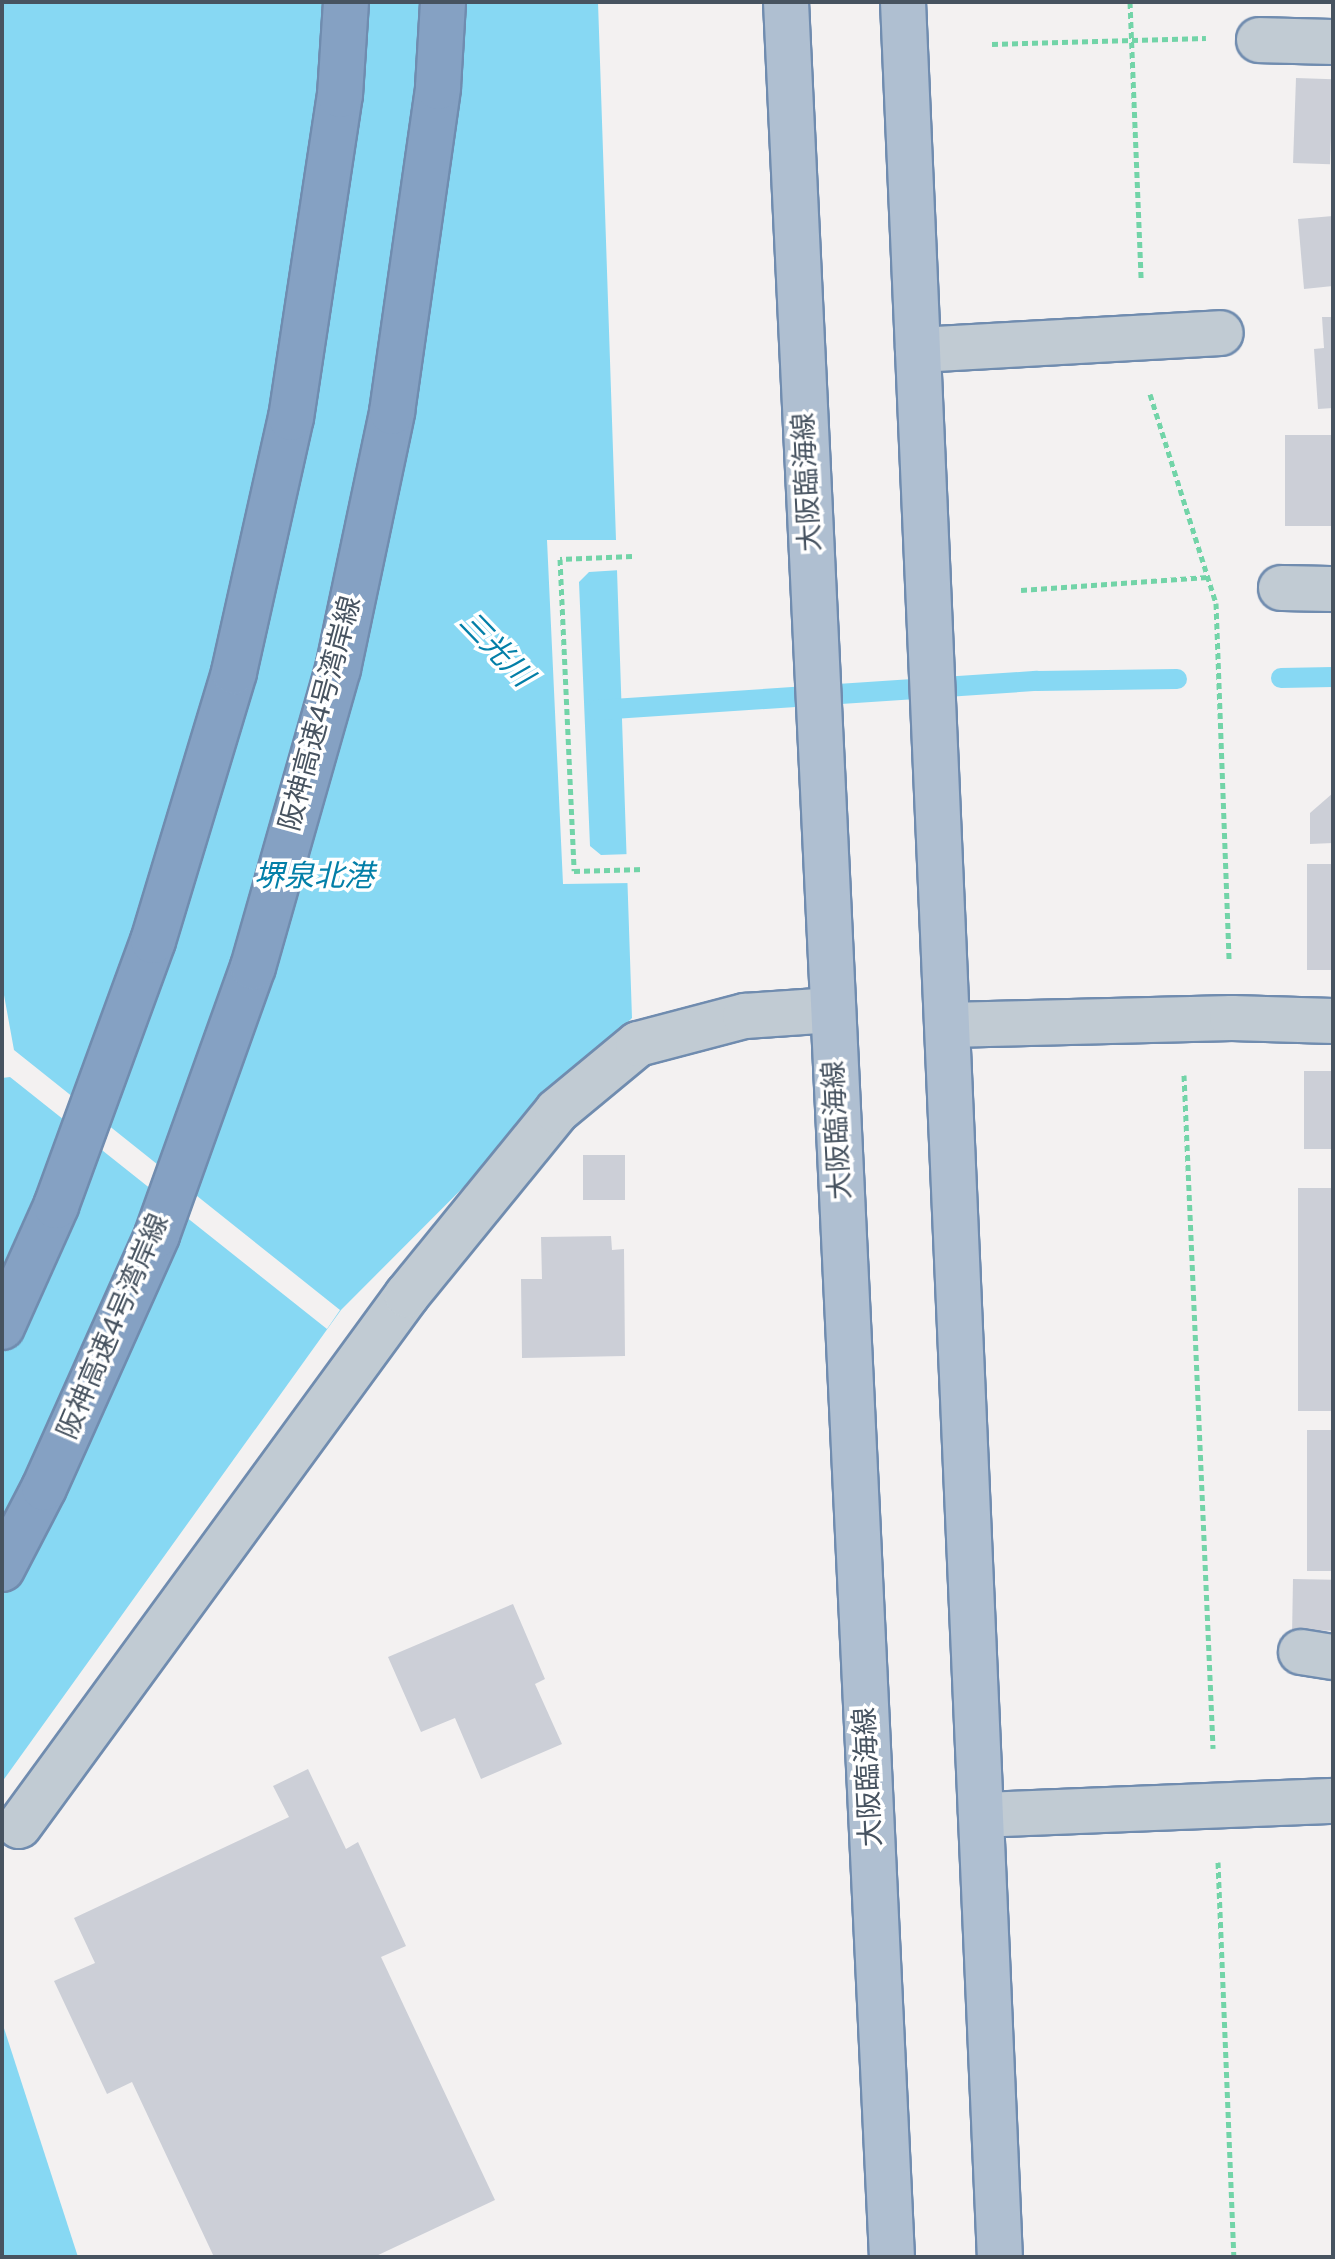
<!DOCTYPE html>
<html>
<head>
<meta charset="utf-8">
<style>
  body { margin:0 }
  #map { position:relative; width:1335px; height:2259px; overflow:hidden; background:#f3f1f1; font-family:Overpass,"Noto Sans JP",sans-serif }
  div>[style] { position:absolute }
  .water>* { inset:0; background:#87d8f3 }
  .pier>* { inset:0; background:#f3f1f1 }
  .stream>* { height:20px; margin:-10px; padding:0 10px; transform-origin:10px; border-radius:10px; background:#87d8f3 }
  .building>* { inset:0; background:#cccfd7; transform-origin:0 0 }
  .path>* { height:5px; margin-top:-2.5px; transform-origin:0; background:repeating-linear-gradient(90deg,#72d4a8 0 6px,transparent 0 10px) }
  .roads { filter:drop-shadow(2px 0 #708caf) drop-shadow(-2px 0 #708caf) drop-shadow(0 2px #708caf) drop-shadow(0 -2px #708caf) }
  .minor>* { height:44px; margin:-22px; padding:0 22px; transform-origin:22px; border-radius:22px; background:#c1cbd3 }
  .major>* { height:44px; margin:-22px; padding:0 22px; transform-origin:22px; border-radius:22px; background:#afbfd1 }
  .highway>* { height:44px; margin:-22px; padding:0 22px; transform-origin:22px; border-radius:22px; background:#85a1c3 }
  span { translate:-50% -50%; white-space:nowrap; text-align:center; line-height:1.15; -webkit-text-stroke:7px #fff; paint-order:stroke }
  .street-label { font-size:28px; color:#475360 }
  .water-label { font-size:30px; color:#037fa8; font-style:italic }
  .frame { position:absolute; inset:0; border:4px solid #475360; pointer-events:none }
</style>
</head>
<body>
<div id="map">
  <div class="water">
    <i style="clip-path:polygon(2px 2px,598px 2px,632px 1018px,341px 1310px,2px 1782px)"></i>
    <i style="clip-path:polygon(2px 2022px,78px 2257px,2px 2257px)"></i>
  </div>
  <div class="pier">
    <i style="clip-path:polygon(547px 540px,620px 540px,621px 570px,589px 572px,579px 582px,590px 846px,601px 855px,631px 854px,632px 883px,563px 884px)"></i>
    <i style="clip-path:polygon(2px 984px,14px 1050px,340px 1310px,327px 1329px,10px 1077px,2px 1078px)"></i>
  </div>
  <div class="stream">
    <i style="left:1281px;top:678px;width:52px;rotate:-1.1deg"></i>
    <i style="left:598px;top:710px;width:440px;rotate:-3.8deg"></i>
    <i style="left:1037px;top:681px;width:140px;rotate:-0.8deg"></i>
  </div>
  <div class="building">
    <i style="left:1296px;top:78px;width:37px;height:85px;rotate:2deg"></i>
    <i style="clip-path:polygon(1333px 216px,1333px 286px,1304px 289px,1298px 219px)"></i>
    <i style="clip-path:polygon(1322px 317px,1333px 317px,1333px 408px,1318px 409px,1314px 349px,1324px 348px)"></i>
    <i style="left:1333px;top:435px;width:91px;height:48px;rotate:90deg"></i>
    <i style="clip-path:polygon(1333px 793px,1333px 843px,1310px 844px,1310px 813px)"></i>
    <i style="left:1307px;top:864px;width:26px;height:106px"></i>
    <i style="left:1333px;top:1071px;width:78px;height:29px;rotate:90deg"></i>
    <i style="left:583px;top:1155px;width:42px;height:45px"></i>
    <i style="left:1298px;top:1188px;width:35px;height:223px"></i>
    <i style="clip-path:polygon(611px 1236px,612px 1250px,624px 1249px,625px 1356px,522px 1358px,521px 1279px,542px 1279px,541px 1237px)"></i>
    <i style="left:1307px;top:1430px;width:26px;height:141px"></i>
    <i style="left:1293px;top:1579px;width:40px;height:51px;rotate:1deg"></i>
    <i style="clip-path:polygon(513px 1604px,545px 1679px,535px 1684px,562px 1744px,481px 1779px,455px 1718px,421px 1732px,388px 1657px)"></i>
    <i style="clip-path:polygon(308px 1769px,346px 1849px,358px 1842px,406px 1946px,381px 1957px,495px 2200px,374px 2257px,214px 2257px,132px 2082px,107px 2094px,54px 1981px,95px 1963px,74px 1918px,289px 1817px,273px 1786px)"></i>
  </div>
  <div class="path">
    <i style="left:1130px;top:2px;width:279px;rotate:87.7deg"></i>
    <i style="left:992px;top:44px;width:214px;rotate:-1.6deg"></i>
    <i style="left:1150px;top:394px;width:219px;rotate:72.5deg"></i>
    <i style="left:1216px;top:603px;width:358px;rotate:87.9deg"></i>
    <i style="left:632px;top:556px;width:72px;rotate:177.6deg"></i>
    <i style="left:560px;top:559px;width:312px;rotate:87.4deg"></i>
    <i style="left:574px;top:871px;width:70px;rotate:-1.6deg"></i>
    <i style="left:1021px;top:590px;width:187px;rotate:-4deg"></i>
    <i style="left:1184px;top:1075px;width:674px;rotate:87.53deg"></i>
    <i style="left:1218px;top:1862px;width:395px;rotate:87.7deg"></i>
  </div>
  <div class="roads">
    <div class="minor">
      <i style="left:1259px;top:40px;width:74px;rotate:1.5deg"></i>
      <i style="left:918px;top:350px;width:303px;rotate:-3.2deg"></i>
      <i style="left:1281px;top:588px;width:52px;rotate:1.1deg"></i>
      <i style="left:948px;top:1025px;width:284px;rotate:-1.4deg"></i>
      <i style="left:1232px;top:1018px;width:101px;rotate:1.7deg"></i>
      <i style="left:1301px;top:1652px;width:32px;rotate:9deg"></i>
      <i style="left:981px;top:1815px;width:352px;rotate:-2.3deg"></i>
      <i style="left:19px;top:1826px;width:658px;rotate:-53.84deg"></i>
      <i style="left:407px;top:1295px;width:237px;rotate:-50.8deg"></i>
      <i style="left:557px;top:1111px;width:105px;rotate:-39.6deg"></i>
      <i style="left:638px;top:1044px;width:111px;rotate:-14.7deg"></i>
      <i style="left:745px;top:1016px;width:88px;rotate:-3.9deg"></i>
    </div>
    <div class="major">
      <i style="left:786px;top:2px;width:2257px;rotate:87.31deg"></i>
      <i style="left:903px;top:2px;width:2257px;rotate:87.54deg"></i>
    </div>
    <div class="highway">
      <i style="left:2px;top:1327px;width:133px;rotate:-65.9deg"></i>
      <i style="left:56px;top:1206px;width:282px;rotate:-69.9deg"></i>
      <i style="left:153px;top:941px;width:281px;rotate:-73.2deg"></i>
      <i style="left:234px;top:672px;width:260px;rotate:-77.4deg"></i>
      <i style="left:291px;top:418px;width:327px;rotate:-81.4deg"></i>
      <i style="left:340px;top:95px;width:93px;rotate:-86.3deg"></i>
      <i style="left:2px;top:1569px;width:91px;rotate:-62.6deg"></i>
      <i style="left:44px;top:1488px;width:277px;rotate:-65.9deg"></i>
      <i style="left:157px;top:1235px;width:285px;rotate:-70.3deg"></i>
      <i style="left:253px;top:967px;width:310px;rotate:-74.1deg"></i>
      <i style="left:338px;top:669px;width:263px;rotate:-78.1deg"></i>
      <i style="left:392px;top:412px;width:328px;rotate:-81.9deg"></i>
      <i style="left:438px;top:87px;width:85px;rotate:-86.6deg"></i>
    </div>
  </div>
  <div class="street-label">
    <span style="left:809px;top:482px;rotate:-93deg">大阪臨海線</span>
    <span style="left:322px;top:714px;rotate:-75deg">阪神高速4号湾岸線</span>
    <span style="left:839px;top:1130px;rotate:-93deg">大阪臨海線</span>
    <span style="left:115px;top:1327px;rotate:-67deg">阪神高速4号湾岸線</span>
    <span style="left:870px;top:1777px;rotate:-93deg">大阪臨海線</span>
  </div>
  <div class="water-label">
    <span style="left:494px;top:651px;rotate:46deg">三光川</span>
    <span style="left:314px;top:879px">堺泉北港</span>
  </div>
  <div class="frame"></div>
</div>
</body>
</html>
